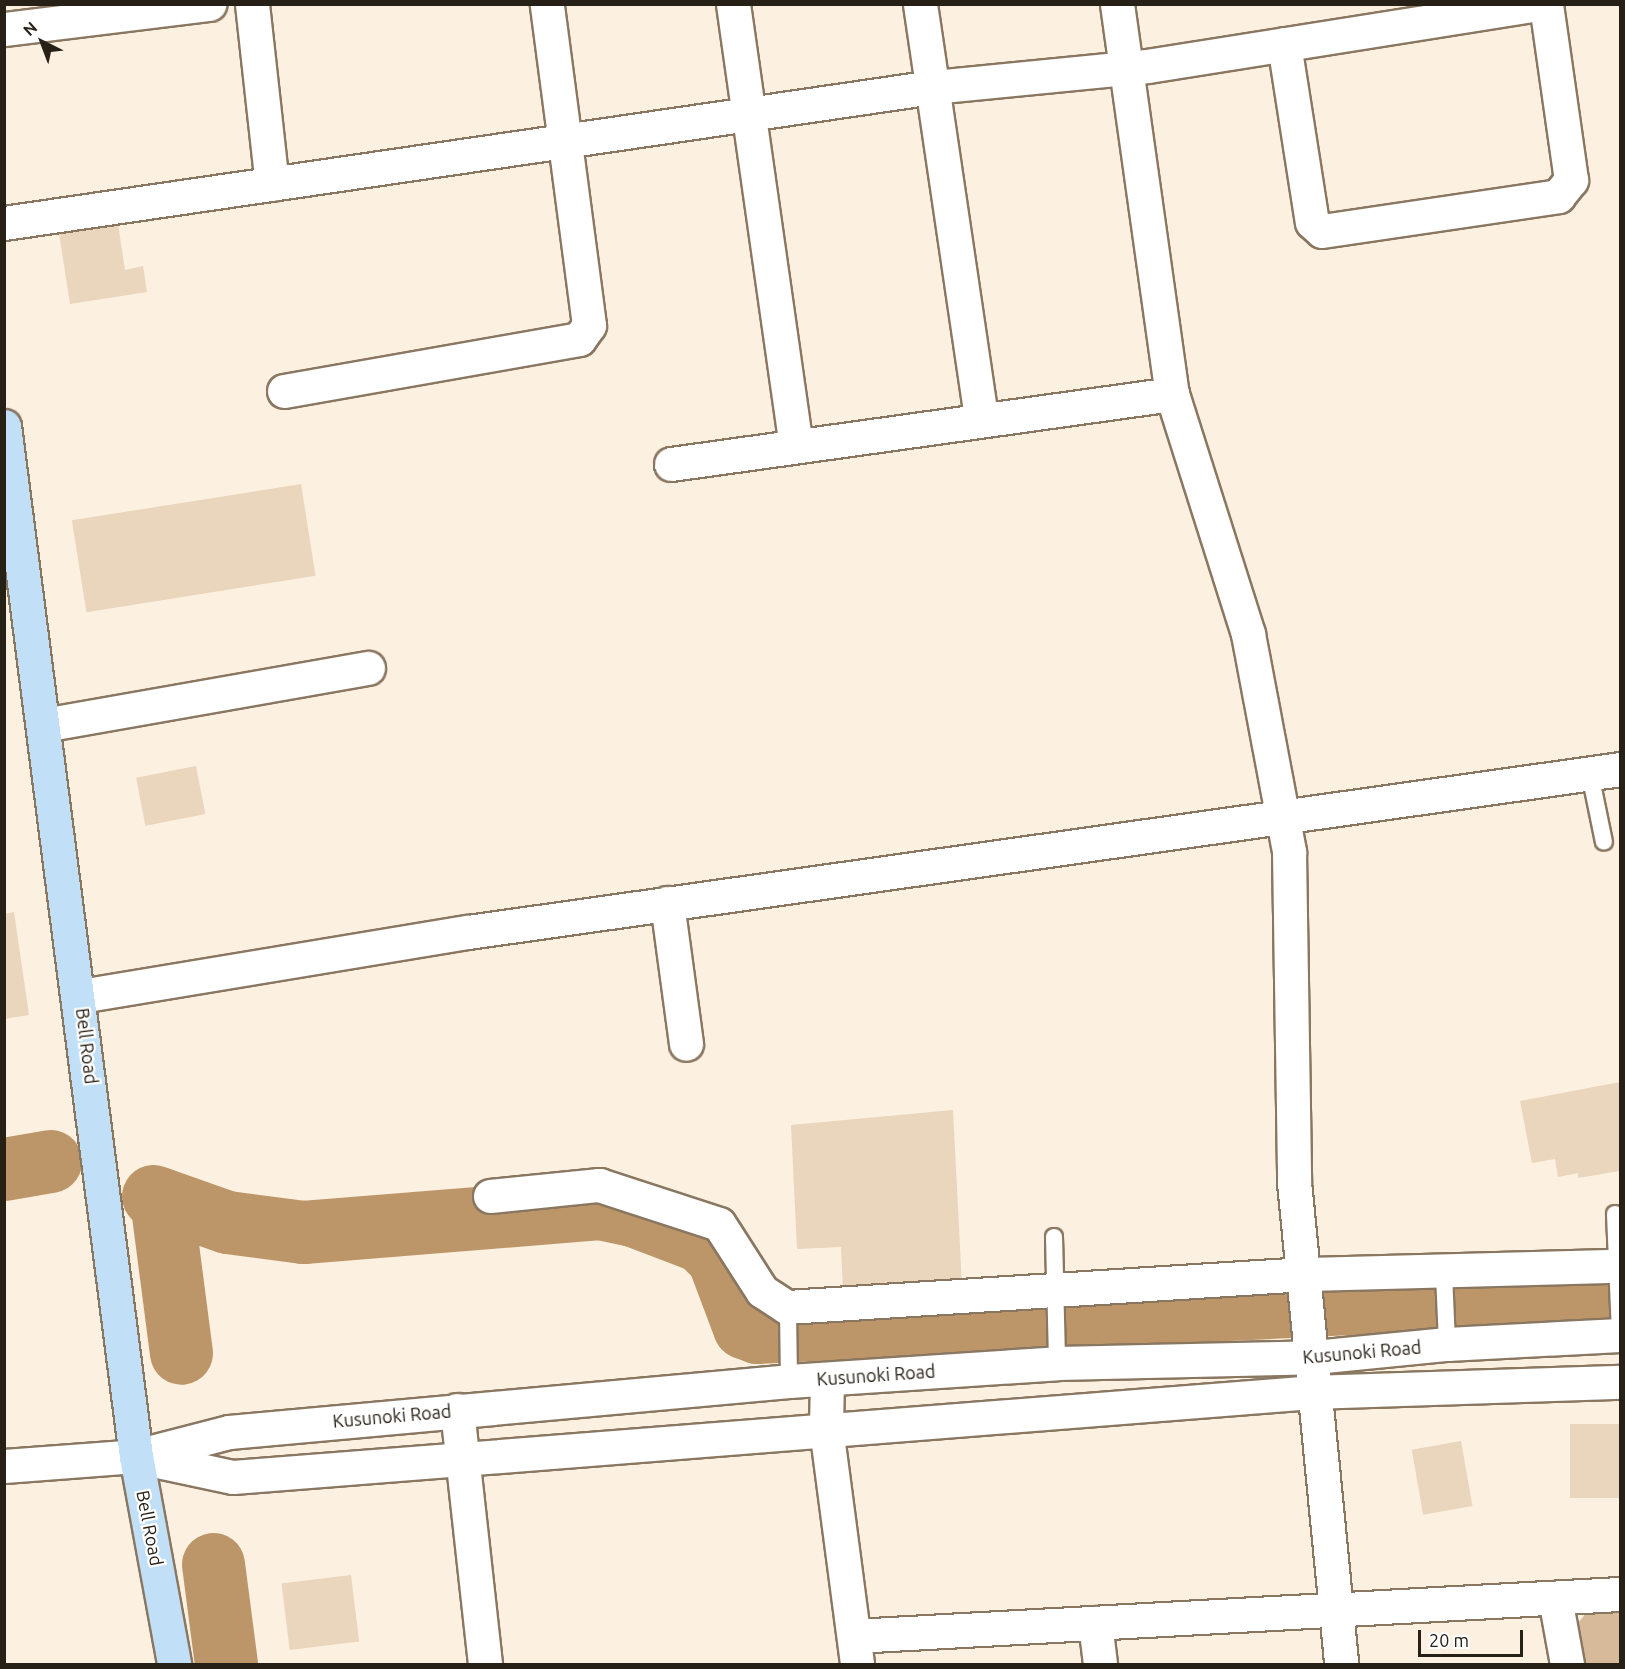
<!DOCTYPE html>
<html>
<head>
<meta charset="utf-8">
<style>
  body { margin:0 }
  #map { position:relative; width:1625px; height:1669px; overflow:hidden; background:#fcf0e1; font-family:Ubuntu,sans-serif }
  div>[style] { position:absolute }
  .green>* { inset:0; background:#d6ba9a }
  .river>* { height:63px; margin:-31.5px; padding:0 31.5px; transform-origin:31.5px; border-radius:31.5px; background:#bc9668 }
  .building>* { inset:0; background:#ead5bd; transform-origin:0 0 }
  .roads { filter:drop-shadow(2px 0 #8a7761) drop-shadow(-2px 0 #8a7761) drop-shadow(0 2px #8a7761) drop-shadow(0 -2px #8a7761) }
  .lane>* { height:16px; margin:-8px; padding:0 8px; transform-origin:8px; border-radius:8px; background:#fff }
  .street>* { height:33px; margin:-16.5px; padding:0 16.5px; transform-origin:16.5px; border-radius:16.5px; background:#fff }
  .secondary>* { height:33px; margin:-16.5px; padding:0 16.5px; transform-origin:16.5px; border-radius:16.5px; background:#fff }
  .primary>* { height:33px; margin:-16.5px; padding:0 16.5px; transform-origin:16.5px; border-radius:16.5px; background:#c1e0f8 }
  span { translate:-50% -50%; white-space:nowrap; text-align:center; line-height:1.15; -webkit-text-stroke:4.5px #fff; paint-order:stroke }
  .street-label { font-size:18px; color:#272017 }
  .frame { position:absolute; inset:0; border:6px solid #272017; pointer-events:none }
  .north { position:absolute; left:12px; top:12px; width:60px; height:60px; -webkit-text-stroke:4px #fff; paint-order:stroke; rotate:318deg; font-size:16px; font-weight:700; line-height:24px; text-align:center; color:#272017 }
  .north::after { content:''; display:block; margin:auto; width:21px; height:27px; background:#272017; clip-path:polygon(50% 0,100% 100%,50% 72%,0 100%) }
  .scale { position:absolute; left:1418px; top:1630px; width:105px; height:27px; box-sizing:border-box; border:3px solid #272017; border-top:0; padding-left:8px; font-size:18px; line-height:21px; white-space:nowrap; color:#272017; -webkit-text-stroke:4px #fff; paint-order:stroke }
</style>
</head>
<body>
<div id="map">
  <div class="green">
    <i style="clip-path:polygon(1620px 1611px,1620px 1664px,1579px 1664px,1573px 1629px,1587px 1612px)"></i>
  </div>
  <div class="river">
    <i style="left:4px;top:1169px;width:47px;rotate:-9.9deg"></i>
    <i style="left:153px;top:1196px;width:78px;rotate:19.4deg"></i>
    <i style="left:227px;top:1222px;width:77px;rotate:7.5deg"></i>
    <i style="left:303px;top:1232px;width:297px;rotate:-4.6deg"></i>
    <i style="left:599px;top:1208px;width:35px;rotate:12deg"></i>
    <i style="left:633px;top:1215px;width:73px;rotate:20.9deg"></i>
    <i style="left:701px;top:1241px;width:24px;rotate:45deg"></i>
    <i style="left:718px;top:1258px;width:74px;rotate:69.4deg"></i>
    <i style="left:744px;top:1327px;width:14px;rotate:21deg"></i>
    <i style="left:757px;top:1332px;width:864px;rotate:-2.79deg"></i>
    <i style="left:161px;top:1199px;width:155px;rotate:82.6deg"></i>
    <i style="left:213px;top:1564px;width:101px;rotate:82.6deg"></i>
  </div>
  <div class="building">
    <i style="clip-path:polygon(118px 224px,125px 270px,143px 266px,147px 292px,70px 304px,59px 233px)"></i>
    <i style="left:301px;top:484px;width:93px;height:232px;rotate:81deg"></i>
    <i style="left:196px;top:766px;width:49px;height:61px;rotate:79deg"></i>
    <i style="clip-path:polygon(14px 912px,29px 1015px,4px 1019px,4px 914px)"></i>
    <i style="clip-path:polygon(1620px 1082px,1620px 1171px,1578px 1178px,1578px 1173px,1558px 1177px,1555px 1159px,1532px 1163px,1520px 1101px)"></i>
    <i style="clip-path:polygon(953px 1110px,962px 1286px,843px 1291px,841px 1247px,797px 1249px,791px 1125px)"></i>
    <i style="left:1620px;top:1424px;width:74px;height:50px;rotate:90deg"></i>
    <i style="left:1461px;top:1441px;width:66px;height:50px;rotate:80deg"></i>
    <i style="left:351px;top:1575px;width:67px;height:70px;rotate:83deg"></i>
  </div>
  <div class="roads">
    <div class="lane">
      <i style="left:1590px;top:774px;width:69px;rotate:78.4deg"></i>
      <i style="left:1615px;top:1214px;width:121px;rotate:87.6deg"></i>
      <i style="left:1054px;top:1237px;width:126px;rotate:88.6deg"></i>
      <i style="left:1444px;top:1274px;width:70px;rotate:87.5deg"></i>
      <i style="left:788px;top:1310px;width:71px;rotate:89.2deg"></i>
    </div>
    <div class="street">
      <i style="left:252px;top:4px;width:181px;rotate:83.7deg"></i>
      <i style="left:733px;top:4px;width:446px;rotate:81.9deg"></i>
      <i style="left:920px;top:4px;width:419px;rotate:81.6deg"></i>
      <i style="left:1117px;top:4px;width:394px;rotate:82deg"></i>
      <i style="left:1172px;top:394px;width:252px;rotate:72.4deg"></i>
      <i style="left:1248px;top:634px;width:222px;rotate:79.3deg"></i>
      <i style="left:1289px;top:852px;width:330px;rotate:89.1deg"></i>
      <i style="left:1294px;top:1182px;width:484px;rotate:84.4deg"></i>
      <i style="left:4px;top:29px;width:207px;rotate:-7deg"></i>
      <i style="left:1284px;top:44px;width:180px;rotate:81.1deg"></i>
      <i style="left:1312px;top:222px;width:13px;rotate:42deg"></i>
      <i style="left:1322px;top:231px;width:239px;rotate:-8.4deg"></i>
      <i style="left:1558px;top:196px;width:21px;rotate:-51deg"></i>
      <i style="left:1571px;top:180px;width:178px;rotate:-98.1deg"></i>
      <i style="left:4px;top:223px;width:939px;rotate:-8.33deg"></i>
      <i style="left:933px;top:87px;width:215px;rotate:-5.6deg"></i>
      <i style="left:1147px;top:66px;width:396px;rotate:-9deg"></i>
      <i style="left:284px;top:391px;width:300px;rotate:-10deg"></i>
      <i style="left:579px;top:339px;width:17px;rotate:-54deg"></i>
      <i style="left:589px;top:325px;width:324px;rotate:-97.5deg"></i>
      <i style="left:671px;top:464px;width:506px;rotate:-7.95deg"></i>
      <i style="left:44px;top:725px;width:329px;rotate:-10deg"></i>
      <i style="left:667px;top:903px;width:142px;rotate:82.3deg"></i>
      <i style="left:80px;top:996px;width:393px;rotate:-9.4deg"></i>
      <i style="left:468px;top:932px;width:1163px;rotate:-8.05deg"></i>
      <i style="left:490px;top:1196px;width:110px;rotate:-5.8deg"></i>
      <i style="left:599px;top:1185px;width:126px;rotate:18deg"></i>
      <i style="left:719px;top:1224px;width:80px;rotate:57.3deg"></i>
      <i style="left:762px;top:1291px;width:30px;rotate:33deg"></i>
      <i style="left:787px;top:1307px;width:520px;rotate:-3.64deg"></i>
      <i style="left:1306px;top:1274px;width:314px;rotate:-1.5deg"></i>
      <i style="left:827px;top:1379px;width:49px;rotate:91.2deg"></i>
      <i style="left:826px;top:1428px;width:238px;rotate:82.5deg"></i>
      <i style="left:457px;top:1410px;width:256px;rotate:83.7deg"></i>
      <i style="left:1555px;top:1598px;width:67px;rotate:79.7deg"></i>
      <i style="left:1095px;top:1623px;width:41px;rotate:83deg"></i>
      <i style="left:854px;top:1636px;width:767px;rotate:-3.14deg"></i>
    </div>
    <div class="secondary">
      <i style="left:144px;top:1458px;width:91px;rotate:12.1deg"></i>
      <i style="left:233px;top:1477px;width:1082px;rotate:-4.5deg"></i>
      <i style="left:1312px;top:1392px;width:308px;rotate:-1.9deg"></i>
      <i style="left:4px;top:1466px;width:132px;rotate:-4.3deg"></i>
      <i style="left:136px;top:1456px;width:96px;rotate:-14.5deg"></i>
      <i style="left:229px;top:1432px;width:562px;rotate:-5.2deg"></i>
      <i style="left:789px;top:1381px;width:269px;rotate:-3.8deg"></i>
      <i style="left:1057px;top:1363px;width:257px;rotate:-1.3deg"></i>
      <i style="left:1314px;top:1357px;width:134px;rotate:-5.6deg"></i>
      <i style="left:1447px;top:1344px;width:173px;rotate:-3deg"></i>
    </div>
    <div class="primary">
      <i style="left:4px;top:426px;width:1038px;rotate:82.7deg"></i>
      <i style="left:136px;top:1456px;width:211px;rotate:79.6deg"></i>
    </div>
  </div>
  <div class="street-label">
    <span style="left:87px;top:1046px;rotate:83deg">Bell Road</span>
    <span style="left:1362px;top:1352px;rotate:-5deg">Kusunoki Road</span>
    <span style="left:876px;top:1375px;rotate:-4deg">Kusunoki Road</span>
    <span style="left:392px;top:1416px;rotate:-5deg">Kusunoki Road</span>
    <span style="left:150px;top:1528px;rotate:79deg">Bell Road</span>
  </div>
  <div class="frame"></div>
  <div class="north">N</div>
  <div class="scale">20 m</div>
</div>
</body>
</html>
